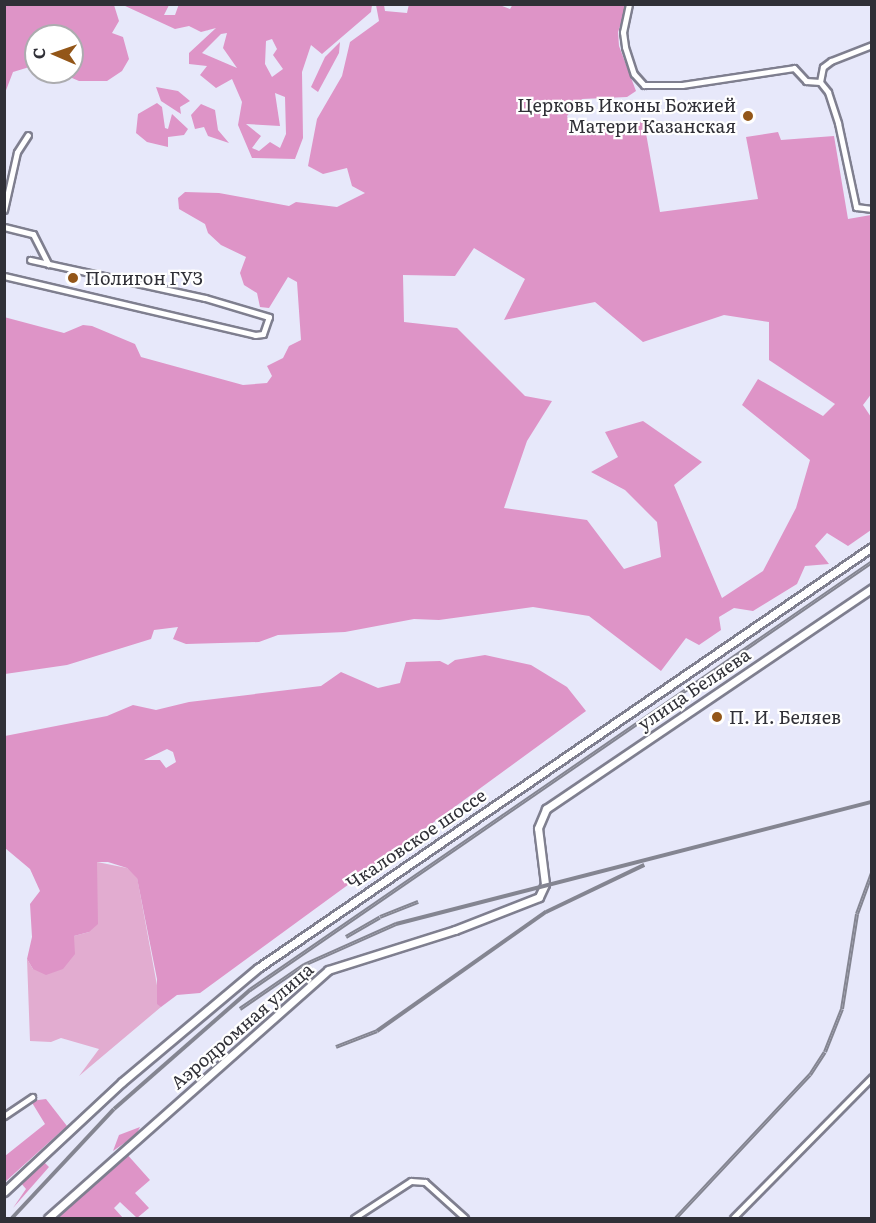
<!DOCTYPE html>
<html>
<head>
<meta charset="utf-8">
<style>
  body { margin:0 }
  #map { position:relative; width:876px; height:1223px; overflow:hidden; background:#e7e8fa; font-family:Literata,serif }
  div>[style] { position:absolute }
  .green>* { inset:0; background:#e2acd0 }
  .forest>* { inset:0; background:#de94c7 }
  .roads { filter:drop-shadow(2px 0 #7f7f8f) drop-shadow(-2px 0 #7f7f8f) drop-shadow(0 2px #7f7f8f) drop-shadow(0 -2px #7f7f8f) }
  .minor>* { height:5px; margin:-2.5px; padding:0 2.5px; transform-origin:2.5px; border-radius:2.5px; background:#fff }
  .tertiary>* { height:7px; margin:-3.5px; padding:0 3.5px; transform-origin:3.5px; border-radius:3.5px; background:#fff }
  .rail>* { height:4px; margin-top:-2px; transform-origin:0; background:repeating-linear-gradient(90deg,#fff 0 4.5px,#848591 0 9px); box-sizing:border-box; border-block:2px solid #848591 }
  .dots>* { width:16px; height:16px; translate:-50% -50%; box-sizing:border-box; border:3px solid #fff; border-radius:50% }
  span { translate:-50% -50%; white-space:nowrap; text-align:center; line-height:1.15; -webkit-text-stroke:4.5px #fff; paint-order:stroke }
  .poi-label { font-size:18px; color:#303037 }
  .right { translate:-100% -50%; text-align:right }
  .left { translate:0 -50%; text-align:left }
  .street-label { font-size:18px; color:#303037 }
  .frame { position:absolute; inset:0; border:6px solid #303037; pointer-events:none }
  .north { position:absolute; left:24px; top:24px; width:60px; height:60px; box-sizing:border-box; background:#fff; border:2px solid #acacaf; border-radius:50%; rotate:272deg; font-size:16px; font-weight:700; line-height:24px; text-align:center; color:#303037 }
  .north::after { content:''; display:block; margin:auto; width:21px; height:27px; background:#935618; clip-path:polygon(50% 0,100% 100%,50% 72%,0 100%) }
</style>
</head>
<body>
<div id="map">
  <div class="green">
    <i style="clip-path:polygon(97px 862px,127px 868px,137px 877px,161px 1007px,79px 1076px,99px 1049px,61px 1038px,51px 1042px,30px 1041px,27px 959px,33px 969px,74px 936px,89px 932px)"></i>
  </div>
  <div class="forest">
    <i style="clip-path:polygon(5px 4px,114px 5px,119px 21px,112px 33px,123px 37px,129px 59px,122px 71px,107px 81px,79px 81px,58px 72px,72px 72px,72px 36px,36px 36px,36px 65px,13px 72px,5px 93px)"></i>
    <i style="clip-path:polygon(evenodd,179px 4px,372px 5px,371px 12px,322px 54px,311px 45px,302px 72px,303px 138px,295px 159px,252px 158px,238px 125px,242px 102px,232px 79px,216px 88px,200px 75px,207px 66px,189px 64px,189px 53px,216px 28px,201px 32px,189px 26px,175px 29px,123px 5px,169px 5px,164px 15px,175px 15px,179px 4px,227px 33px,223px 48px,237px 68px,202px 53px,221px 34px,227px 33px,179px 4px,272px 39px,277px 49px,273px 55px,283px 69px,272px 77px,265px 64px,266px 41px,272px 39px,179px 4px,275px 93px,285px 97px,286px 134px,280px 148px,270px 142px,259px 151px,252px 148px,261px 136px,246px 124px,280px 126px,275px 93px)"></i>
    <i style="clip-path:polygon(evenodd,409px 4px,497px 4px,510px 9px,513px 4px,627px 5px,618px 32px,619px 46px,636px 91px,627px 97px,582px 99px,567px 116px,574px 135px,608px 124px,644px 122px,660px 212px,758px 199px,746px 137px,778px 132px,781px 140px,834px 136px,848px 219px,871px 215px,872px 393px,863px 405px,871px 417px,871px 530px,848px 546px,827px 533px,815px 546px,829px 564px,805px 566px,797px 584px,753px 611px,734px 608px,719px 617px,721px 630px,699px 645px,686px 638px,661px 671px,589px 616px,533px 607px,439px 620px,414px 619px,345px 632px,278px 635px,259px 642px,186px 644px,173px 639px,178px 627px,154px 630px,151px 639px,67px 665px,5px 674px,4px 317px,64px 333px,83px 325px,92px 326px,135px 344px,141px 357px,243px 385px,267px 383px,272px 376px,267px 366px,283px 358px,289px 346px,301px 340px,297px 282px,288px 277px,269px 308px,260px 307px,257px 293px,244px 285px,240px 273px,246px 257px,221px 245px,208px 233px,205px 224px,179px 209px,178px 198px,185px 192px,219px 193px,289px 206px,296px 202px,337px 207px,365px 193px,352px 186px,347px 168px,323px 174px,308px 166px,317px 119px,342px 76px,350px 42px,379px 21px,376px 5px,384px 5px,385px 11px,407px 13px,409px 4px,474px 248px,525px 279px,504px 320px,595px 302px,643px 342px,724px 315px,769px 322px,769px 360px,835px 404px,823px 416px,758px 379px,742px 405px,810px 460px,796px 508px,763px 571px,722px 598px,674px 485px,702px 462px,643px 421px,605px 432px,618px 457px,591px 472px,625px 490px,657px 522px,661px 557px,624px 569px,587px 520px,504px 508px,527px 441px,552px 401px,525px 396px,457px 328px,404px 322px,403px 275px,455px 276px,474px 248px)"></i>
    <i style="clip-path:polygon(340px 42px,339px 53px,318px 92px,311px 87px,325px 57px)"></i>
    <i style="clip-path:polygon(156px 87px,178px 91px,190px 101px,180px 107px,181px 114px,161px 101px)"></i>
    <i style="clip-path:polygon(157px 103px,162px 107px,165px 128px,168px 129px,172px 114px,188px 129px,184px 135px,168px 137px,168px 147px,147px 142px,136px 133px,138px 114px)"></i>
    <i style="clip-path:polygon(201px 104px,215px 110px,218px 130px,229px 143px,208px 136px,204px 127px,195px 129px,191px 115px)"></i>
    <i style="clip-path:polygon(evenodd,485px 655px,531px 665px,567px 687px,586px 711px,200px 993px,177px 995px,161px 1007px,157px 1004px,157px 979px,137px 878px,127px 868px,108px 862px,97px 862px,98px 924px,89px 932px,74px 936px,75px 954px,63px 969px,46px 975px,33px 969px,27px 959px,32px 937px,30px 904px,40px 891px,30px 869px,5px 848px,5px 736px,107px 716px,133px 705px,156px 710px,189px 702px,321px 686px,341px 672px,378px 688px,400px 683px,406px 662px,440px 661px,448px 665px,455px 660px,485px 655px,167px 749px,173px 752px,176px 762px,166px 768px,160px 760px,144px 760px,167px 749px)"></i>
    <i style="clip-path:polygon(46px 1099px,67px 1126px,5px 1182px,5px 1156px,45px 1124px,31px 1101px)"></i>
    <i style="clip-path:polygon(140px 1127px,136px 1135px,113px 1151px,119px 1135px)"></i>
    <i style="clip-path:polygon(125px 1152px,150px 1180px,135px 1193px,149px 1208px,137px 1218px,120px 1202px,114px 1208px,123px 1218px,56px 1218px)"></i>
    <i style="clip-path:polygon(43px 1161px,49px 1167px,13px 1208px,26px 1189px,21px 1183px)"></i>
  </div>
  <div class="roads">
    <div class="minor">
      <i style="left:629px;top:4px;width:29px;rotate:102deg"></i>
      <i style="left:623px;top:32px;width:15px;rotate:82deg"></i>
      <i style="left:625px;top:47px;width:28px;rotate:72deg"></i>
      <i style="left:634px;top:74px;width:15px;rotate:48deg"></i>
      <i style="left:644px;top:85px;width:38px"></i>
      <i style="left:682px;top:85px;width:113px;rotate:-8.6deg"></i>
      <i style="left:794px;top:68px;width:18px;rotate:47deg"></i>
      <i style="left:806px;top:81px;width:14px;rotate:4deg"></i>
      <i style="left:820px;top:82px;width:13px;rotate:51deg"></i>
      <i style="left:828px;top:92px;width:33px;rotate:72deg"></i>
      <i style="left:838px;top:123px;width:86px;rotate:77.9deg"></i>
      <i style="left:856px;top:207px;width:16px;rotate:7deg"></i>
      <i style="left:820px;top:82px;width:15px;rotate:-79deg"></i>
      <i style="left:823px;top:67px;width:10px;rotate:-37deg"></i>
      <i style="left:831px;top:61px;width:44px;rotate:-21.3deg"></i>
      <i style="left:4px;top:210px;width:59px;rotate:-77.4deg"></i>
      <i style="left:17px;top:152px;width:20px;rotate:-57deg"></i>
      <i style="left:4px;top:227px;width:30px;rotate:14deg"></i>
      <i style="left:33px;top:234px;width:34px;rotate:63deg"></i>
      <i style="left:4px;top:276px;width:258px;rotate:13.2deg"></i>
      <i style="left:255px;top:335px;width:8px;rotate:-7deg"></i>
      <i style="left:263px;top:334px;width:18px;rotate:-71deg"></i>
      <i style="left:269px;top:317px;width:67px;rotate:-163.5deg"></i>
      <i style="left:205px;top:298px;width:179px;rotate:-167.7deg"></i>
      <i style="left:4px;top:1116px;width:34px;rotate:-34deg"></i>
      <i style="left:354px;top:1218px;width:68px;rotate:-33deg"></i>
      <i style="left:411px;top:1181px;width:14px;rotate:4deg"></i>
      <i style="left:425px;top:1182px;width:54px;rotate:42deg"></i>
      <i style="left:733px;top:1218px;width:198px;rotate:-45.4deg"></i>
    </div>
    <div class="tertiary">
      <i style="left:4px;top:1192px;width:161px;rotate:-43deg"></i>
      <i style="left:122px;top:1082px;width:177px;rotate:-40deg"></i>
      <i style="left:258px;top:968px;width:744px;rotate:-34.44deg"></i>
      <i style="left:48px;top:1218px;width:374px;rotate:-41.5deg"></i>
      <i style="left:328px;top:970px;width:133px;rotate:-17.5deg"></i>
      <i style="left:455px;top:930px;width:90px;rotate:-21.4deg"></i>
      <i style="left:539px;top:897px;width:14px;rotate:-65deg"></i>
      <i style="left:545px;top:884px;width:56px;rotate:-97.1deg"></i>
      <i style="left:538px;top:828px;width:21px;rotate:-67deg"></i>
      <i style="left:546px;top:809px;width:394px;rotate:-34.1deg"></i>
    </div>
  </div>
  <div class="rail">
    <i style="left:346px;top:937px;width:39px;rotate:-30deg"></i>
    <i style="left:380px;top:917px;width:41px;rotate:-21.5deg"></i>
    <i style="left:240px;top:1009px;width:78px;rotate:-34.5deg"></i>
    <i style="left:304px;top:965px;width:101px;rotate:-24deg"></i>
    <i style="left:396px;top:924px;width:491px;rotate:-14.4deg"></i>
    <i style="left:336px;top:1047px;width:44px;rotate:-21.3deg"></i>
    <i style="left:377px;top:1031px;width:207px;rotate:-35.2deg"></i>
    <i style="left:546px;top:912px;width:109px;rotate:-25.6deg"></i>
    <i style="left:12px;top:1218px;width:149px;rotate:-46.9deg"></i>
    <i style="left:114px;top:1109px;width:181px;rotate:-41.2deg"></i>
    <i style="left:250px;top:990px;width:755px;rotate:-34.53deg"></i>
    <i style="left:676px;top:1218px;width:196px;rotate:-46.9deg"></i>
    <i style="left:810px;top:1075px;width:27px;rotate:-57deg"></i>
    <i style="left:825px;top:1052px;width:46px;rotate:-68.4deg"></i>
    <i style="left:842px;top:1009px;width:96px;rotate:-81deg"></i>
    <i style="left:857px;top:914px;width:44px;rotate:-69.9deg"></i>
  </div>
  <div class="dots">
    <i style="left:748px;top:116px;background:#935618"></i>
    <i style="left:73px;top:278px;background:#935618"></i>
    <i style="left:717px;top:717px;background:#935618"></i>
  </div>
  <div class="poi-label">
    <span class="right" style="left:736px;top:116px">Церковь Иконы Божией<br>Матери Казанская</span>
    <span class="left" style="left:85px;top:278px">Полигон ГУЗ</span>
    <span class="left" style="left:729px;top:717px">П. И. Беляев</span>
  </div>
  <div class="street-label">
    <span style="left:694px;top:689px;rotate:-34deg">улица Беляева</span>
    <span style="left:416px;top:839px;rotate:-34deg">Чкаловское шоссе</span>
    <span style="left:242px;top:1026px;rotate:-41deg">Аэродромная улица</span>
  </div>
  <div class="frame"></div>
  <div class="north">С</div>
</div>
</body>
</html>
